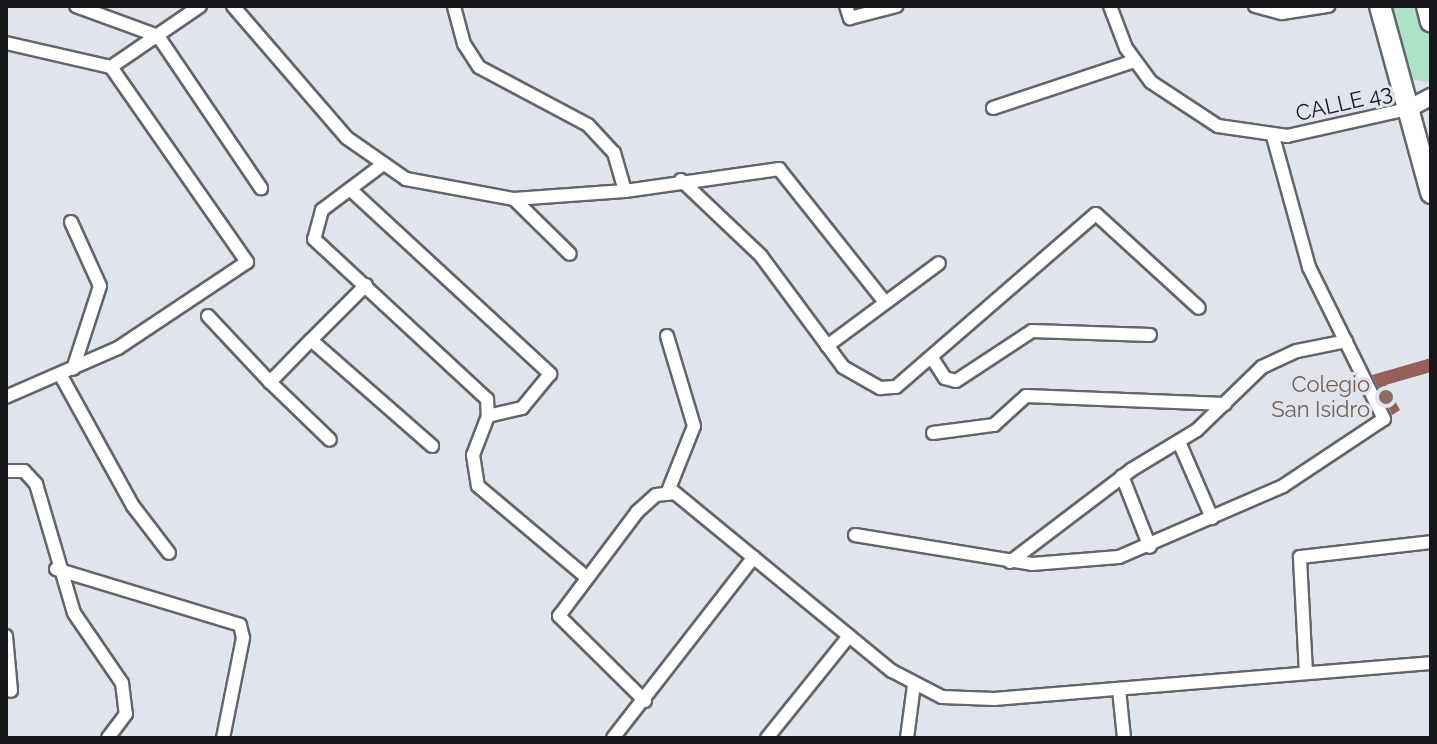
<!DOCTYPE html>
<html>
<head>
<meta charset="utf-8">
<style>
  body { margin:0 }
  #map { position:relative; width:1437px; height:744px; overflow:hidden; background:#dfe4ed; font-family:Raleway,sans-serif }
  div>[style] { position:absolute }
  .green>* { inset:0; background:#ade2c8 }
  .building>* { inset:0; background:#965f59 }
  .roads { filter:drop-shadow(2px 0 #61666d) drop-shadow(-2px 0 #61666d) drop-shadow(0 2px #61666d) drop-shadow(0 -2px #61666d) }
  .minor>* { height:12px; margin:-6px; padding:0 6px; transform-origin:6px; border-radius:6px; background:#fff }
  .tertiary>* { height:16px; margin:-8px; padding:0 8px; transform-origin:8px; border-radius:8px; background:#fff }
  .primary>* { height:20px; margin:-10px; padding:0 10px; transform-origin:10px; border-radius:10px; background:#fff }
  .dots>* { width:22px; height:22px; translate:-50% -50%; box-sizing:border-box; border:4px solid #dfe4ed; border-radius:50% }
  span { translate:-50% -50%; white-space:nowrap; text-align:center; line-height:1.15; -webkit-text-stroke:6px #dfe4ed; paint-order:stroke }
  .street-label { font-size:22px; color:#16171a }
  .education-label { font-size:22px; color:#785e54 }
  .right { translate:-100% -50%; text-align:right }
  .frame { position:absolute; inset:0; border:8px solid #16171a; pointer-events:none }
</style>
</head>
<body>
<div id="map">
  <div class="green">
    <i style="clip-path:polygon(1391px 6px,1421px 6px,1431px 42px,1430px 83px,1412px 79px)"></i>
  </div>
  <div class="building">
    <i style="clip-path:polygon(1431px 358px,1431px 372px,1386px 385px,1400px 410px,1392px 415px,1372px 375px)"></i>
  </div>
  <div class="roads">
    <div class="minor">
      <i style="left:76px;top:6px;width:87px;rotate:20.1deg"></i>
      <i style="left:158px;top:36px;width:184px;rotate:55.9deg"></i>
      <i style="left:233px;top:6px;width:174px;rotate:49.2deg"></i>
      <i style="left:347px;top:138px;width:72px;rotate:34.8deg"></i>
      <i style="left:406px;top:179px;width:110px;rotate:10.5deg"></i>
      <i style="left:514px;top:199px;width:111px;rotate:-4.1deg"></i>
      <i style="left:625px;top:191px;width:40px;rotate:-106deg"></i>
      <i style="left:614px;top:153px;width:38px;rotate:-133deg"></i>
      <i style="left:588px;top:125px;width:123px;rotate:-152deg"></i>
      <i style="left:479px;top:67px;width:27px;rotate:-123deg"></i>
      <i style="left:464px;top:44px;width:39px;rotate:-105deg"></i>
      <i style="left:846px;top:6px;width:13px;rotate:72deg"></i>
      <i style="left:850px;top:18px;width:48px;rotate:-14.6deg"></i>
      <i style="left:1110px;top:6px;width:45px;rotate:69.1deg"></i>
      <i style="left:1126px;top:48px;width:42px;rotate:53.7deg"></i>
      <i style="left:1151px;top:82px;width:80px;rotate:33.3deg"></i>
      <i style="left:1218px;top:126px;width:70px;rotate:8.2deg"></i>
      <i style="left:1287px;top:136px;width:124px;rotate:-12.6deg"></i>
      <i style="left:1255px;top:6px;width:28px;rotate:15deg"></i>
      <i style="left:1282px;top:13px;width:47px;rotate:-8.7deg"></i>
      <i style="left:6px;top:43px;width:108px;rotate:12.9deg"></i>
      <i style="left:111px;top:67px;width:238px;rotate:55.1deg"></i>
      <i style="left:247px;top:262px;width:155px;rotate:146.3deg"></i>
      <i style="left:118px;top:348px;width:122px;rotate:156.4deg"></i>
      <i style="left:111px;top:67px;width:108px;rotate:-34.4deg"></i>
      <i style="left:993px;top:108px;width:149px;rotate:-18.4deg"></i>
      <i style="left:382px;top:165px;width:75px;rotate:143.1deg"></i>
      <i style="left:322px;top:210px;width:30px;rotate:105deg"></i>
      <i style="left:314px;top:239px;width:236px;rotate:42.8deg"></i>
      <i style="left:487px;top:399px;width:17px;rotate:87deg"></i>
      <i style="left:488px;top:416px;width:42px;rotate:111deg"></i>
      <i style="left:473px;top:455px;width:31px;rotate:81deg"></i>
      <i style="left:478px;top:486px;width:140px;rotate:40.1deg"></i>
      <i style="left:681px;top:180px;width:110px;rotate:43.5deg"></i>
      <i style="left:761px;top:256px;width:138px;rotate:53.5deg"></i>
      <i style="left:843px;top:367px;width:43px;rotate:29.6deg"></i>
      <i style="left:880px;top:388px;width:16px;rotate:-4deg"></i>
      <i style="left:896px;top:387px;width:264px;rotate:-40.9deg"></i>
      <i style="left:1096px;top:214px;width:139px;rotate:42.4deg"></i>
      <i style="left:352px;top:191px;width:270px;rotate:42.7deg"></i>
      <i style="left:550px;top:374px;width:44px;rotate:129.5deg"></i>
      <i style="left:522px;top:408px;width:35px;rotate:167deg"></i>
      <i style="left:625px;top:191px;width:156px;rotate:-8.1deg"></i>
      <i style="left:779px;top:169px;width:169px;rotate:51.5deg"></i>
      <i style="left:514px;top:199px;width:78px;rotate:44.5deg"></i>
      <i style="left:71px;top:222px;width:70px;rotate:65.6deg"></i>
      <i style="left:100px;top:286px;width:87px;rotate:108deg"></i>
      <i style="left:366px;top:285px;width:78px;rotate:135deg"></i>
      <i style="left:311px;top:340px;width:161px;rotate:41.2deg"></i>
      <i style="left:208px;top:316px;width:91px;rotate:46.8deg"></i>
      <i style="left:667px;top:336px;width:94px;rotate:73.3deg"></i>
      <i style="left:694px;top:426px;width:73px;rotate:111.7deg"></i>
      <i style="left:311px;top:340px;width:59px;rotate:134.3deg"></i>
      <i style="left:270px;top:382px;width:83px;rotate:44deg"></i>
      <i style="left:827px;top:346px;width:139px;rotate:-36.5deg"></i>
      <i style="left:932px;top:358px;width:24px;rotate:57deg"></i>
      <i style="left:945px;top:378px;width:11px;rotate:15deg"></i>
      <i style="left:956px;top:381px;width:91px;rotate:-33.3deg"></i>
      <i style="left:1032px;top:331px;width:118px;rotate:1.9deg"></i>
      <i style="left:60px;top:374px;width:151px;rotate:61.1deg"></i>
      <i style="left:133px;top:506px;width:59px;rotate:52.5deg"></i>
      <i style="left:933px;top:433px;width:62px;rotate:-7.5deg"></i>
      <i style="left:994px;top:425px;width:43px;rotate:-42.2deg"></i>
      <i style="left:1026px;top:396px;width:199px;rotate:2.3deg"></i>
      <i style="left:1179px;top:442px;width:83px;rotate:66.5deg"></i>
      <i style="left:6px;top:471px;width:18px"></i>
      <i style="left:24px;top:471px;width:18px;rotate:47deg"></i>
      <i style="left:36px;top:484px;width:134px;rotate:73.6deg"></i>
      <i style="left:74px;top:613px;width:85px;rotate:55.6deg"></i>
      <i style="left:122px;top:683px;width:31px;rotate:83deg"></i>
      <i style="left:126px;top:714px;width:30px;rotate:127deg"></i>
      <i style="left:1122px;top:476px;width:76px;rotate:68.5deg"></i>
      <i style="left:855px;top:535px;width:179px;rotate:9.3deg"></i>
      <i style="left:1032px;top:564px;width:87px;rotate:-4.6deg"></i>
      <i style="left:1119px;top:557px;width:179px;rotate:-23.4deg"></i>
      <i style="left:1283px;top:486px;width:121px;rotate:-33.6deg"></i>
      <i style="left:1384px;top:419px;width:169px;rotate:-116.3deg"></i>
      <i style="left:1309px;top:267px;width:136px;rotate:-105.4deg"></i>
      <i style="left:1010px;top:562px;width:152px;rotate:-37.2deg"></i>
      <i style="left:1131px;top:470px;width:77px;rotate:-31.2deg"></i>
      <i style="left:1197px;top:430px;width:91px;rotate:-44.1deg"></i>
      <i style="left:1262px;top:367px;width:38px;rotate:-25deg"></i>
      <i style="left:1297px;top:351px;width:50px;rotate:-11.5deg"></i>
      <i style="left:56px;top:569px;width:192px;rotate:16.9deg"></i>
      <i style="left:240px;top:625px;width:13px;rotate:77deg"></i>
      <i style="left:243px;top:638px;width:102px;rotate:101.3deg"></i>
      <i style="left:6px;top:636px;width:55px;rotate:84.8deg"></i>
      <i style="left:1306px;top:673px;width:116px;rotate:-93deg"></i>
      <i style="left:1300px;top:557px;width:132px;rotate:-6.5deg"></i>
      <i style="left:1119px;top:689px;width:49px;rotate:84.2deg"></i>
      <i style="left:645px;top:701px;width:121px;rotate:-135.3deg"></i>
      <i style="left:559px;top:616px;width:130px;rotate:-53.1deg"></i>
      <i style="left:637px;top:512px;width:25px;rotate:-42deg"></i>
      <i style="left:656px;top:495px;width:19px;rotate:-6deg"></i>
      <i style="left:675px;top:493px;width:281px;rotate:39.4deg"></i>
      <i style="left:892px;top:671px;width:56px;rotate:27.5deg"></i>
      <i style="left:942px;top:697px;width:52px;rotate:2.2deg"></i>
      <i style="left:994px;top:699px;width:438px;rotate:-4.7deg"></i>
      <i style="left:613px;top:738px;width:229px;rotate:-52.1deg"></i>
      <i style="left:767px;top:738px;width:131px;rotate:-51.2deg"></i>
      <i style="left:907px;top:738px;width:53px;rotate:-82.5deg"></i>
    </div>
    <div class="tertiary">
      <i style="left:1408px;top:109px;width:26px;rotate:-28deg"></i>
    </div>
    <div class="primary">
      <i style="left:1380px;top:6px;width:194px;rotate:74.7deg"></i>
      <i style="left:1427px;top:6px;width:16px;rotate:76deg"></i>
    </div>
  </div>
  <div class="dots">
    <i style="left:1386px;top:397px;background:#8d6e63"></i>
  </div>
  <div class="street-label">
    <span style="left:1344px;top:103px;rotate:-13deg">CALLE 43</span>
  </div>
  <div class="education-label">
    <span class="right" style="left:1370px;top:397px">Colegio<br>San Isidro</span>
  </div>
  <div class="frame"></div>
</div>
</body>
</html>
